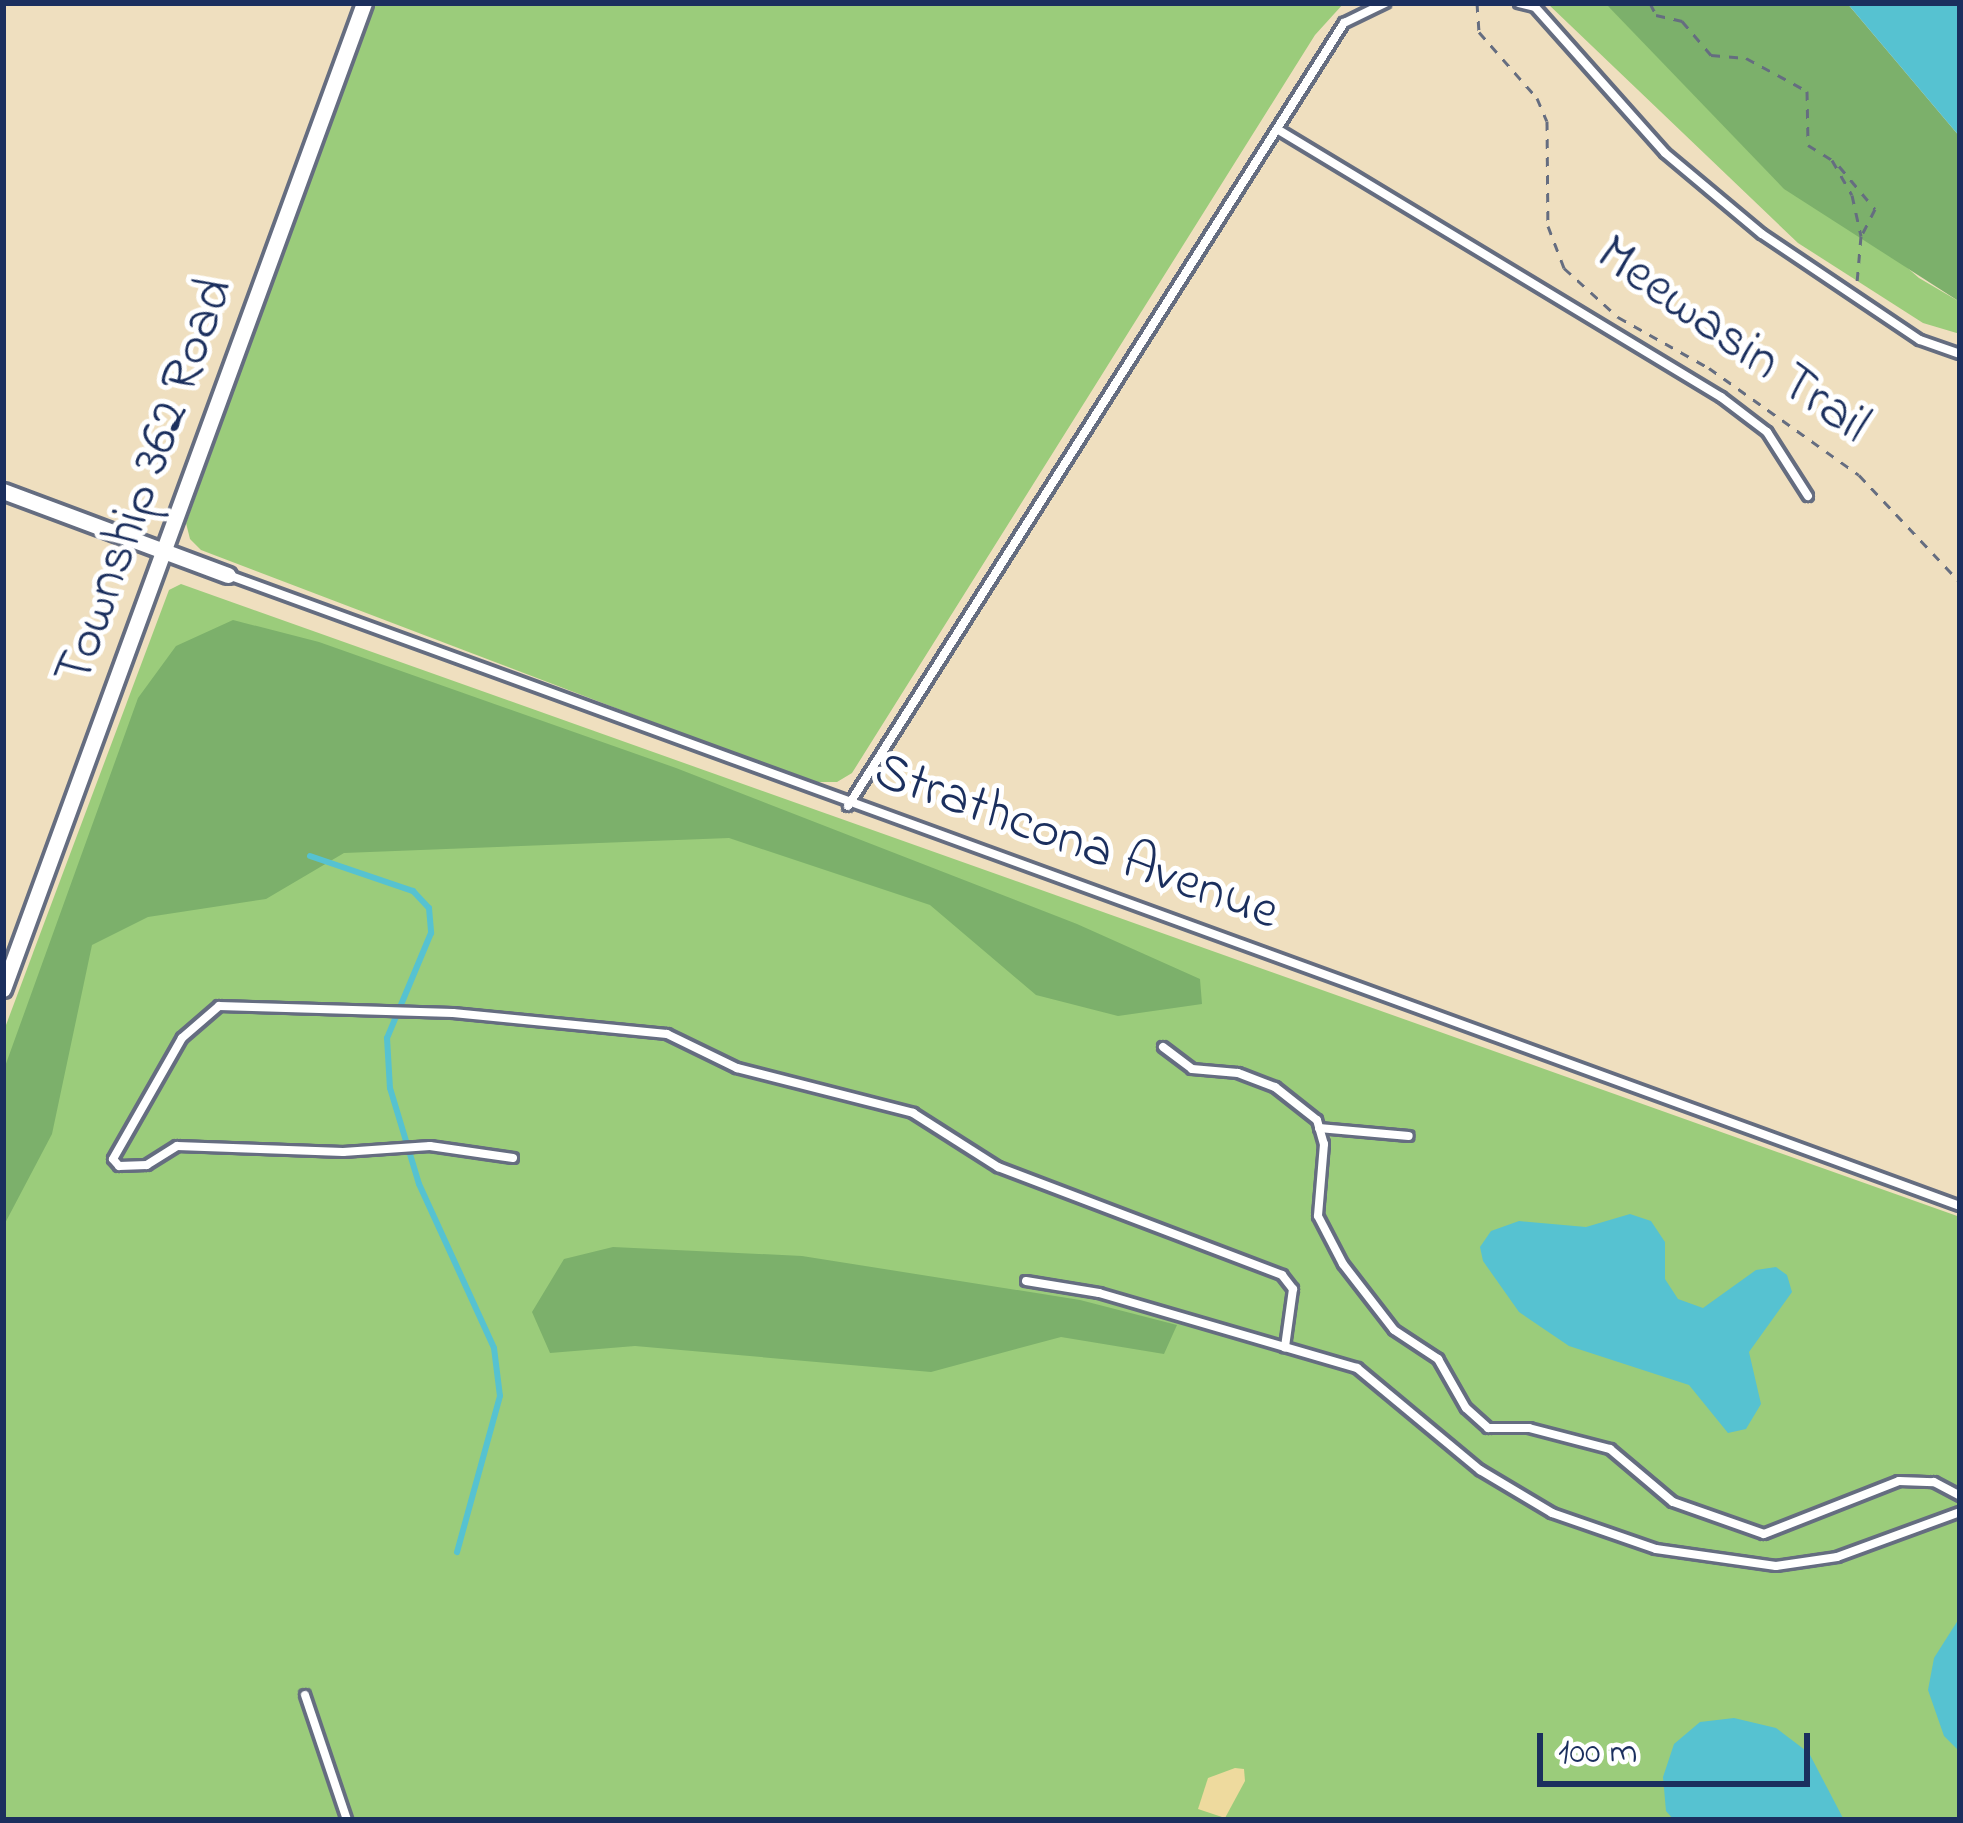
<!DOCTYPE html>
<html>
<head>
<meta charset="utf-8">
<style>
  body { margin:0 }
  #map { position:relative; width:1963px; height:1823px; overflow:hidden; background:#efdfbf; font-family:"Indie Flower",sans-serif }
  div>[style] { position:absolute }
  .green>* { inset:0; background:#9bcc7b }
  .forest>* { inset:0; background:#7cb06b }
  .sand>* { inset:0; background:#eeda9e }
  .water>* { inset:0; background:#56c2d1 }
  .stream>* { height:6px; margin:-3px; padding:0 3px; transform-origin:3px; border-radius:3px; background:#56c2d1 }
  .path>* { height:3px; margin-top:-1.5px; transform-origin:0; background:repeating-linear-gradient(90deg,#656d80 0 9px,transparent 0 18px) }
  .roads { filter:drop-shadow(3px 0 #656d80) drop-shadow(-3px 0 #656d80) drop-shadow(0 3px #656d80) drop-shadow(0 -3px #656d80) }
  .service>* { height:8px; margin:-4px; padding:0 4px; transform-origin:4px; border-radius:4px; background:#fff }
  .minor>* { height:15px; margin:-7.5px; padding:0 7.5px; transform-origin:7.5px; border-radius:7.5px; background:#fff }
  span { translate:-50% -50%; white-space:nowrap; text-align:center; line-height:1.15; -webkit-text-stroke:10px #fff; paint-order:stroke }
  .street-label { font-size:54px; color:#1b2f5e }
  .frame { position:absolute; inset:0; border:6px solid #1b2f5e; pointer-events:none }
  .scale { position:absolute; left:1537px; top:1733px; width:273px; height:54px; box-sizing:border-box; border:6px solid #1b2f5e; border-top:0; padding-left:15px; font-size:36px; line-height:42px; white-space:nowrap; color:#1b2f5e; -webkit-text-stroke:9px #fff; paint-order:stroke }
</style>
</head>
<body>
<div id="map">
  <div class="green">
    <i style="clip-path:polygon(374px 3px,1344px 3px,1315px 35px,852px 773px,837px 782px,810px 782px,201px 550px,190px 539px,186px 523px)"></i>
    <i style="clip-path:polygon(1547px 3px,1605px 3px,1919px 278px,1960px 302px,1960px 334px,1923px 323px,1798px 243px)"></i>
    <i style="clip-path:polygon(181px 584px,1960px 1217px,1960px 1820px,3px 1820px,3px 1033px,169px 590px)"></i>
  </div>
  <div class="forest">
    <i style="clip-path:polygon(1605px 3px,1847px 3px,1960px 137px,1960px 302px,1784px 189px)"></i>
    <i style="clip-path:polygon(233px 620px,319px 642px,676px 768px,1077px 924px,1200px 979px,1202px 1004px,1118px 1016px,1036px 995px,930px 905px,729px 838px,344px 853px,266px 899px,148px 917px,92px 945px,52px 1134px,3px 1227px,3px 1072px,138px 698px,176px 646px)"></i>
    <i style="clip-path:polygon(613px 1247px,802px 1256px,1080px 1300px,1177px 1325px,1164px 1354px,1061px 1337px,931px 1372px,635px 1346px,550px 1353px,532px 1312px,564px 1259px)"></i>
  </div>
  <div class="sand">
    <i style="clip-path:polygon(1235px 1768px,1244px 1769px,1245px 1781px,1225px 1818px,1198px 1809px,1208px 1778px)"></i>
  </div>
  <div class="water">
    <i style="clip-path:polygon(1847px 3px,1960px 3px,1960px 137px)"></i>
    <i style="clip-path:polygon(1630px 1214px,1651px 1221px,1665px 1242px,1665px 1279px,1678px 1299px,1703px 1308px,1756px 1270px,1776px 1267px,1787px 1275px,1792px 1292px,1749px 1352px,1761px 1404px,1746px 1429px,1728px 1433px,1689px 1385px,1569px 1346px,1519px 1312px,1483px 1261px,1480px 1247px,1491px 1231px,1519px 1221px,1586px 1227px)"></i>
    <i style="clip-path:polygon(1960px 1617px,1960px 1752px,1944px 1736px,1928px 1690px,1934px 1658px)"></i>
    <i style="clip-path:polygon(1734px 1718px,1776px 1728px,1809px 1753px,1844px 1820px,1674px 1820px,1666px 1811px,1663px 1777px,1674px 1744px,1700px 1722px)"></i>
  </div>
  <div class="stream">
    <i style="left:310px;top:856px;width:109px;rotate:18.8deg"></i>
    <i style="left:413px;top:891px;width:23px;rotate:47deg"></i>
    <i style="left:429px;top:908px;width:25px;rotate:85deg"></i>
    <i style="left:431px;top:933px;width:114px;rotate:112.7deg"></i>
    <i style="left:387px;top:1038px;width:50px;rotate:86.6deg"></i>
    <i style="left:390px;top:1088px;width:100px;rotate:73.2deg"></i>
    <i style="left:419px;top:1184px;width:180px;rotate:65.4deg"></i>
    <i style="left:494px;top:1348px;width:48px;rotate:82.9deg"></i>
    <i style="left:500px;top:1396px;width:162px;rotate:105.4deg"></i>
  </div>
  <div class="path">
    <i style="left:1477px;top:3px;width:29px;rotate:86deg"></i>
    <i style="left:1479px;top:32px;width:88px;rotate:48.7deg"></i>
    <i style="left:1537px;top:98px;width:25px;rotate:67deg"></i>
    <i style="left:1547px;top:121px;width:105px;rotate:89.5deg"></i>
    <i style="left:1548px;top:226px;width:45px;rotate:69.1deg"></i>
    <i style="left:1564px;top:268px;width:73px;rotate:42.2deg"></i>
    <i style="left:1618px;top:317px;width:104px;rotate:29.3deg"></i>
    <i style="left:1709px;top:368px;width:184px;rotate:35.5deg"></i>
    <i style="left:1859px;top:475px;width:147px;rotate:46.7deg"></i>
    <i style="left:1650px;top:3px;width:13px;rotate:63deg"></i>
    <i style="left:1656px;top:15px;width:27px;rotate:13deg"></i>
    <i style="left:1682px;top:21px;width:45px;rotate:49.5deg"></i>
    <i style="left:1711px;top:55px;width:35px;rotate:5deg"></i>
    <i style="left:1746px;top:58px;width:69px;rotate:28.4deg"></i>
    <i style="left:1807px;top:91px;width:54px;rotate:88.9deg"></i>
    <i style="left:1808px;top:145px;width:28px;rotate:32deg"></i>
    <i style="left:1832px;top:160px;width:40px;rotate:60.3deg"></i>
    <i style="left:1852px;top:195px;width:42px;rotate:77.6deg"></i>
    <i style="left:1861px;top:236px;width:47px;rotate:94.9deg"></i>
    <i style="left:1839px;top:166px;width:56px;rotate:50.1deg"></i>
    <i style="left:1875px;top:209px;width:29px;rotate:117deg"></i>
  </div>
  <div class="roads">
    <div class="service">
      <i style="left:1519px;top:3px;width:16px;rotate:14deg"></i>
      <i style="left:1535px;top:7px;width:195px;rotate:48.3deg"></i>
      <i style="left:1665px;top:153px;width:126px;rotate:39.9deg"></i>
      <i style="left:1762px;top:234px;width:190px;rotate:33.9deg"></i>
      <i style="left:1920px;top:340px;width:42px;rotate:19.3deg"></i>
      <i style="left:1277px;top:129px;width:519px;rotate:31.12deg"></i>
      <i style="left:1721px;top:397px;width:58px;rotate:37.3deg"></i>
      <i style="left:1767px;top:432px;width:76px;rotate:57.4deg"></i>
      <i style="left:231px;top:576px;width:1840px;rotate:20.02deg"></i>
      <i style="left:848px;top:806px;width:927px;rotate:-57.65deg"></i>
      <i style="left:1344px;top:23px;width:46px;rotate:-26deg"></i>
      <i style="left:1163px;top:1047px;width:36px;rotate:37deg"></i>
      <i style="left:1192px;top:1069px;width:46px;rotate:5deg"></i>
      <i style="left:1238px;top:1073px;width:40px;rotate:21deg"></i>
      <i style="left:1275px;top:1087px;width:53px;rotate:38.2deg"></i>
      <i style="left:1317px;top:1120px;width:25px;rotate:74deg"></i>
      <i style="left:1324px;top:1144px;width:72px;rotate:94.8deg"></i>
      <i style="left:1318px;top:1216px;width:54px;rotate:62.5deg"></i>
      <i style="left:1343px;top:1264px;width:83px;rotate:52.3deg"></i>
      <i style="left:1394px;top:1330px;width:53px;rotate:33.4deg"></i>
      <i style="left:1438px;top:1359px;width:56px;rotate:60.3deg"></i>
      <i style="left:1466px;top:1408px;width:30px;rotate:42deg"></i>
      <i style="left:1488px;top:1428px;width:41px"></i>
      <i style="left:1529px;top:1428px;width:84px;rotate:14.5deg"></i>
      <i style="left:1610px;top:1449px;width:82px;rotate:40.1deg"></i>
      <i style="left:1673px;top:1502px;width:96px;rotate:19.4deg"></i>
      <i style="left:1764px;top:1534px;width:145px;rotate:-21.4deg"></i>
      <i style="left:1899px;top:1481px;width:35px;rotate:2deg"></i>
      <i style="left:1934px;top:1482px;width:30px;rotate:28deg"></i>
      <i style="left:1319px;top:1128px;width:90px;rotate:5.1deg"></i>
      <i style="left:513px;top:1158px;width:84px;rotate:-171.8deg"></i>
      <i style="left:430px;top:1146px;width:87px;rotate:176.1deg"></i>
      <i style="left:343px;top:1152px;width:166px;rotate:-177.9deg"></i>
      <i style="left:177px;top:1146px;width:36px;rotate:148deg"></i>
      <i style="left:147px;top:1165px;width:28px;rotate:178deg"></i>
      <i style="left:119px;top:1166px;width:9px;rotate:-131deg"></i>
      <i style="left:113px;top:1159px;width:139px;rotate:-60.3deg"></i>
      <i style="left:182px;top:1038px;width:49px;rotate:-40.9deg"></i>
      <i style="left:219px;top:1006px;width:234px;rotate:1.7deg"></i>
      <i style="left:453px;top:1013px;width:215px;rotate:5.6deg"></i>
      <i style="left:667px;top:1034px;width:78px;rotate:25.9deg"></i>
      <i style="left:737px;top:1068px;width:182px;rotate:14.3deg"></i>
      <i style="left:913px;top:1113px;width:101px;rotate:32.4deg"></i>
      <i style="left:998px;top:1167px;width:304px;rotate:20.8deg"></i>
      <i style="left:1282px;top:1275px;width:18px;rotate:52deg"></i>
      <i style="left:1293px;top:1289px;width:59px;rotate:97.9deg"></i>
      <i style="left:1026px;top:1281px;width:74px;rotate:9.3deg"></i>
      <i style="left:1099px;top:1293px;width:269px;rotate:16.2deg"></i>
      <i style="left:1357px;top:1368px;width:160px;rotate:39.7deg"></i>
      <i style="left:1480px;top:1470px;width:84px;rotate:30.8deg"></i>
      <i style="left:1552px;top:1513px;width:110px;rotate:19.1deg"></i>
      <i style="left:1656px;top:1549px;width:121px;rotate:8.1deg"></i>
      <i style="left:1776px;top:1566px;width:62px;rotate:-8.4deg"></i>
      <i style="left:1837px;top:1557px;width:131px;rotate:-20.1deg"></i>
      <i style="left:305px;top:1695px;width:132px;rotate:71.4deg"></i>
    </div>
    <div class="minor">
      <i style="left:3px;top:491px;width:240px;rotate:20.5deg"></i>
      <i style="left:3px;top:989px;width:1050px;rotate:-69.89deg"></i>
    </div>
  </div>
  <div class="street-label">
    <span style="left:1732px;top:341px;rotate:35deg">Meewasin Trail</span>
    <span style="left:146px;top:482px;rotate:-70deg">Township 362 Road</span>
    <span style="left:1076px;top:843px;rotate:20deg">Strathcona Avenue</span>
  </div>
  <div class="frame"></div>
  <div class="scale">100 m</div>
</div>
</body>
</html>
